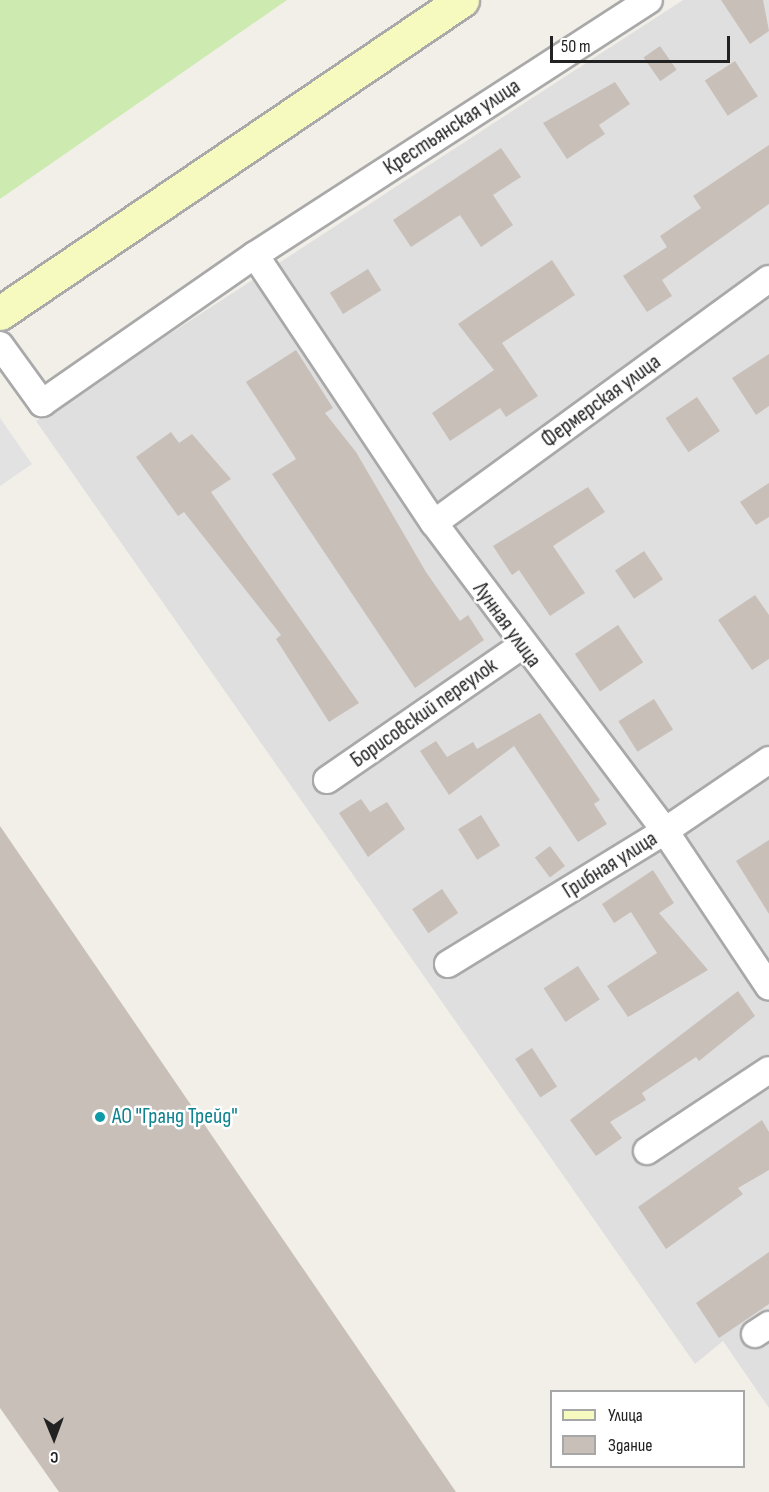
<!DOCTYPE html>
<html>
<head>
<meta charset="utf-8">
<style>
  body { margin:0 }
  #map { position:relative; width:769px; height:1492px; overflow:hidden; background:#f2efe9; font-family:"Sofia Sans Condensed",sans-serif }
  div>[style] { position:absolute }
  .residential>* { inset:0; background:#e0dfdf }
  .grass>* { inset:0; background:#cdebb0 }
  .parking>* { inset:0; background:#e2e2e2 }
  .building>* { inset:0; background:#c7bfb8; transform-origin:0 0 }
  .roads { filter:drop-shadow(2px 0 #a9a9a9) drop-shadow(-2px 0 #a9a9a9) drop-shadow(0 2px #a9a9a9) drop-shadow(0 -2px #a9a9a9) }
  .street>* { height:26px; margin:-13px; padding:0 13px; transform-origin:13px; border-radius:13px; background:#fff }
  .secondary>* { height:33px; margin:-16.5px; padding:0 16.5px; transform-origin:16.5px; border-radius:16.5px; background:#f7fabf }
  .dots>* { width:16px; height:16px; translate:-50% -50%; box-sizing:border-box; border:3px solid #fff; border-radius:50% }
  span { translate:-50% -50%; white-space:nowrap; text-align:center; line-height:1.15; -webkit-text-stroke:5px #fff; paint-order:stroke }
  .street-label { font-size:22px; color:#222 }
  .culture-label { font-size:22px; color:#0d838f }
  .left { translate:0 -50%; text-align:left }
  .legend { position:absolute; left:550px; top:1390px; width:195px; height:78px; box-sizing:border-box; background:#fff; border:2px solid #a7a7a7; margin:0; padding:8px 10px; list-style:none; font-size:18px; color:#222 }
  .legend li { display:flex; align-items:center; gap:12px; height:30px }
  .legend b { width:30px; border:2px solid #a7a7a7 }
  .north { position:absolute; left:24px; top:1408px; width:60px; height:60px; -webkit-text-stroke:4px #fff; paint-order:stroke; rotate:179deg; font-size:16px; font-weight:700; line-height:24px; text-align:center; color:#222 }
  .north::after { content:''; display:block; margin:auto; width:21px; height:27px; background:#222; clip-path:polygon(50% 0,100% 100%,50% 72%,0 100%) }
  .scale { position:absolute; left:550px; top:36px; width:180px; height:27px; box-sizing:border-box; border:3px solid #222; border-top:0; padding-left:8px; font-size:18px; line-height:21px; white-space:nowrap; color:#222; -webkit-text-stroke:4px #fff; paint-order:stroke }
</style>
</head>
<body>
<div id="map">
  <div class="residential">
    <i style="clip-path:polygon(683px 0,769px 0,769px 1408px,723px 1341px,695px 1364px,36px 421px)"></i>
  </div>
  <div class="grass">
    <i style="clip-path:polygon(0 0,287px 0,0 199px)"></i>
  </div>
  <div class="parking">
    <i style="clip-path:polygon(0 418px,32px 464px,0 486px)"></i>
  </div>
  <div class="building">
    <i style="clip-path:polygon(721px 0,763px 0,769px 31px,750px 44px)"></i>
    <i style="left:660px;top:46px;width:29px;height:20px;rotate:55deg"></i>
    <i style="left:735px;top:61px;width:42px;height:36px;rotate:57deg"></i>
    <i style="clip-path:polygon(615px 82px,630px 104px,599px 125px,605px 134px,567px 159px,543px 123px)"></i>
    <i style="clip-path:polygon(769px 145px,769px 204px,662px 280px,672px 296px,647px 312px,623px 276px,667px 247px,660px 236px,701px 208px,693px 196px)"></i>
    <i style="clip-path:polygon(501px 148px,521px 177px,493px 195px,513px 225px,481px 247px,460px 215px,411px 247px,393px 220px)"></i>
    <i style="clip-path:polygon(552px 260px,575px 295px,502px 343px,538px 396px,506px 417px,500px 408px,450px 441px,432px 413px,494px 370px,458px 324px)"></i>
    <i style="left:368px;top:269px;width:25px;height:45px;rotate:58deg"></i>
    <i style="clip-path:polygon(296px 350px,333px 408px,325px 413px,356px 452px,426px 572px,460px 621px,468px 615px,484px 640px,415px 688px,272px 474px,296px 459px,246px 382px)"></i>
    <i style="clip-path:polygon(769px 354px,769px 406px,756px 415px,732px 378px)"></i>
    <i style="left:697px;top:397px;width:41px;height:38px;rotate:56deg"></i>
    <i style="clip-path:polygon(171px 432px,179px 443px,192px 434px,231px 479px,211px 492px,359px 703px,329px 722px,276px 639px,281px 635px,184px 512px,178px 516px,136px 457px)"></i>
    <i style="clip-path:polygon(769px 483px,769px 517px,756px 525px,740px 502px)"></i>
    <i style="clip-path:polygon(588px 487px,605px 512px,553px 546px,585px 593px,550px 616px,519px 570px,512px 575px,493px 546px)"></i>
    <i style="left:644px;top:551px;width:34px;height:35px;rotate:56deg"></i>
    <i style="clip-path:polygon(755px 595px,769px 615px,769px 659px,752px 670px,718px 620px)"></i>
    <i style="left:618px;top:625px;width:45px;height:52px;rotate:56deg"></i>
    <i style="left:654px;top:699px;width:36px;height:42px;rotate:58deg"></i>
    <i style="clip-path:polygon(540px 713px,600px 800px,594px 804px,607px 824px,578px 842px,514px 746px,449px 795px,420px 751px,436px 741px,447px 757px,473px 742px,477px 749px)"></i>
    <i style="clip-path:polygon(361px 799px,370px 812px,387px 802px,405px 829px,368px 857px,339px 813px)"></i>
    <i style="left:481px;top:815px;width:36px;height:27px;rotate:58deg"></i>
    <i style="clip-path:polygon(0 826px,456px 1492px,59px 1492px,0 1408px)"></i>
    <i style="clip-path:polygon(769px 840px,769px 914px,736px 861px)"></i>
    <i style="left:550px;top:846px;width:25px;height:19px;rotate:53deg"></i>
    <i style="clip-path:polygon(653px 870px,674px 903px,659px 913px,708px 970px,628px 1017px,607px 986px,657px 953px,631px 912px,614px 923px,602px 904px)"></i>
    <i style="left:442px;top:889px;width:29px;height:36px;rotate:56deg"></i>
    <i style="left:578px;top:966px;width:40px;height:41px;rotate:57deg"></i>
    <i style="clip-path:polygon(738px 991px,755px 1016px,699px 1061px,696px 1057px,642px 1093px,646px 1100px,610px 1122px,622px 1138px,596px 1156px,570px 1120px)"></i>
    <i style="left:532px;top:1048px;width:46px;height:20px;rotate:57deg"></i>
    <i style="clip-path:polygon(762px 1120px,769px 1132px,769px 1170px,738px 1188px,743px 1194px,666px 1249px,638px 1207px)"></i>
    <i style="clip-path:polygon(769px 1252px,769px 1304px,719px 1338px,696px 1303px)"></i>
  </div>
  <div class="roads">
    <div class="street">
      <i style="left:255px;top:255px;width:322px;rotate:56.3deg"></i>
      <i style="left:434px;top:523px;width:385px;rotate:53.1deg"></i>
      <i style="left:665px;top:831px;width:187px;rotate:56.3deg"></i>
      <i style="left:0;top:345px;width:72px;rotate:54.1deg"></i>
      <i style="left:42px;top:403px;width:259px;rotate:-34.8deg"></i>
      <i style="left:255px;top:255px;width:469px;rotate:-32.9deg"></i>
      <i style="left:434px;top:523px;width:414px;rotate:-36.1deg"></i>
      <i style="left:327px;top:780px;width:236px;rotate:-34.6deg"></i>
      <i style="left:448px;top:964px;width:255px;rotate:-31.5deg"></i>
      <i style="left:665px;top:831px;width:126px;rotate:-34.3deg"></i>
      <i style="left:647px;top:1151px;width:146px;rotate:-33.6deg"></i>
      <i style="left:755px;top:1334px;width:17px;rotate:-33deg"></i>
    </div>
    <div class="secondary">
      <i style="left:0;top:313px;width:558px;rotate:-34.12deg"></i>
    </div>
  </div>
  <div class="dots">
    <i style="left:100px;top:1117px;background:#0f9aa8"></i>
  </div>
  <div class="street-label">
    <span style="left:452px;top:127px;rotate:-33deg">Крестьянская улица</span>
    <span style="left:601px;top:401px;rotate:-36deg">Фермерская улица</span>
    <span style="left:507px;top:625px;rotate:54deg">Лунная улица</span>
    <span style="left:424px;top:713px;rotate:-35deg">Борисовский переулок</span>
    <span style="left:610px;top:865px;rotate:-32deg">Грибная улица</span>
  </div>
  <div class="culture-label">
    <span class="left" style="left:112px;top:1117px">АО "Гранд Трейд"</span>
  </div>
  <ul class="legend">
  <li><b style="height:8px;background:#f7fabf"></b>Улица</li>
  <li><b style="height:16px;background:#c7bfb8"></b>Здание</li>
  </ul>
  <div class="north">С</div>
  <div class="scale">50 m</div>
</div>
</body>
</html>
